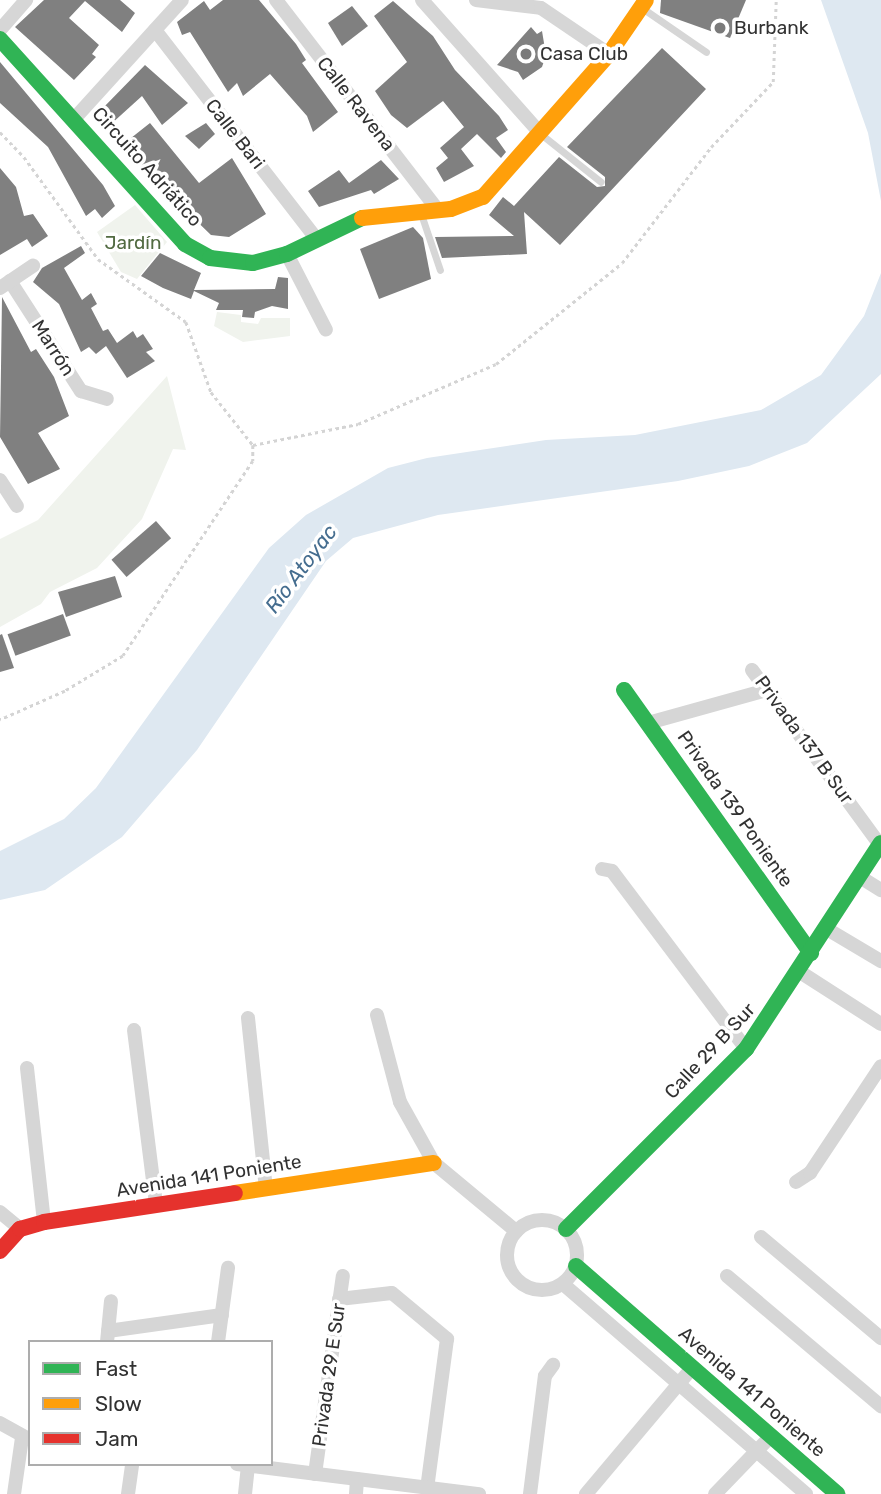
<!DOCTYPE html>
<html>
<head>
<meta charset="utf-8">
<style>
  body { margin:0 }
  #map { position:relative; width:881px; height:1494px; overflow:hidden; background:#fff; font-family:Rubik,sans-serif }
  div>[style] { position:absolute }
  .green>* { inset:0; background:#f0f3ed }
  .water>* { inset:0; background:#dee8f1 }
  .building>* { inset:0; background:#808080; transform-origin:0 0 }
  .path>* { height:2.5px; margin-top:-1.25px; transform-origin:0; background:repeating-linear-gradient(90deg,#d4d4d4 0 3.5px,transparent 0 7px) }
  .lane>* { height:7px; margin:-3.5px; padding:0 3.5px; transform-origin:3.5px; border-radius:3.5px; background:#d6d6d6 }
  .street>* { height:14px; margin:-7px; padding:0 7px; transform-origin:7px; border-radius:7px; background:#d6d6d6 }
  .street>.ring { margin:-7px; padding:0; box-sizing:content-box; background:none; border:14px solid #d6d6d6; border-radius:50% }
  .fast>* { height:16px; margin:-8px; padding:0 8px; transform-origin:8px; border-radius:8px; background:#30b455 }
  .slow>* { height:16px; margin:-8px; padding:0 8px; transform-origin:8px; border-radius:8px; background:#ff9f0a }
  .jam>* { height:16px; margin:-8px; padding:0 8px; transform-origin:8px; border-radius:8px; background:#e5322d }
  .dots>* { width:19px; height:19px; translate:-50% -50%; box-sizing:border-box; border:4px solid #fff; border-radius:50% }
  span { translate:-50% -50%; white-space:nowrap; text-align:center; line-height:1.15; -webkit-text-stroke:7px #fff; paint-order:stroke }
  .poi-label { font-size:19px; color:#323232 }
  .left { translate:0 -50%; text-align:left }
  .street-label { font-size:19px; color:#323232 }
  .park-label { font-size:19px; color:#526b42 }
  .water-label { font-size:21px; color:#456d8f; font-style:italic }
  .legend { position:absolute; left:28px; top:1340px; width:245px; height:126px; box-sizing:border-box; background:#fff; border:2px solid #adadad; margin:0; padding:9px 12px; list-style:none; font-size:21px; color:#323232 }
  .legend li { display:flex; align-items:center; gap:14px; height:35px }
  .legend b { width:35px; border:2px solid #adadad }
</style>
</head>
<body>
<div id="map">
  <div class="green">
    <i style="clip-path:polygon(135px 205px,167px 242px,137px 279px,121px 272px,97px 232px)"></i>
    <i style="clip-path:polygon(217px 312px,241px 315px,241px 322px,258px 324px,261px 318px,290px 318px,290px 336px,243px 342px,214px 326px)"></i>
    <i style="clip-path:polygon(167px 376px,186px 450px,173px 449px,142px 519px,97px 568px,50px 592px,41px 604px,0 627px,0 539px,38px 520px)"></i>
  </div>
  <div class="water">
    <i style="clip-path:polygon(821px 0,881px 0,881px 201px,868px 133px)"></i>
    <i style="clip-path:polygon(881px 273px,881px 374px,807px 443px,749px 466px,678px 481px,438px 515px,353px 538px,326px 561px,197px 750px,122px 837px,45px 890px,0 900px,0 851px,64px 819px,96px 788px,269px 548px,306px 515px,388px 468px,427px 458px,546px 440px,635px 435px,761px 410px,821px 375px,864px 316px)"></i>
  </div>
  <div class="building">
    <i style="clip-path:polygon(44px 0,120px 0,135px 13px,122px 32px,85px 1px,69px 18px,99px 45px,92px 54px,96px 57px,74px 80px,15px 27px)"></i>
    <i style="clip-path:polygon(223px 0,259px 0,296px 44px,306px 60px,302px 63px,338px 112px,313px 132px,307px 116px,270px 74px,243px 96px,237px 83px,228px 92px,190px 32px,182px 35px,177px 22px,204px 1px,210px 10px)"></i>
    <i style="clip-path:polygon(661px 0,746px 0,730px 38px,660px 13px)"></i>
    <i style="clip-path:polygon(393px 1px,433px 36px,455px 70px,499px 116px,508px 130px,496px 138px,506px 152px,501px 158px,477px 134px,461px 149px,474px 166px,444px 182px,436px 168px,448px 158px,440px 148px,464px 127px,443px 101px,407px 128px,391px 115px,375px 91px,407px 62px,374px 16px)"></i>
    <i style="clip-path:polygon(352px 6px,368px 26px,342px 46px,328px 23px)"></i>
    <i style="clip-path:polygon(531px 27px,537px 34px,542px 31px,546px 55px,542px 67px,523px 80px,518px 72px,497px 65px)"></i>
    <i style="clip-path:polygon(662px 48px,706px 89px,560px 245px,524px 212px,527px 254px,442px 258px,435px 237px,514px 236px,489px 215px,503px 197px,514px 206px,559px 157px,597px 187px,605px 186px,605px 177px,567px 147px)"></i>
    <i style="clip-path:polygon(0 62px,103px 185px,115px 206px,102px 218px,95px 209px,86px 216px,48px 147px,0 103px)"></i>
    <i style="clip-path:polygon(145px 65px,188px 103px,162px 125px,142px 96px,110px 125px,101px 110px)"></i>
    <i style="clip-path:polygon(150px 123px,199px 183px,232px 158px,266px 214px,229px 237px,211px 235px,149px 175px,126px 142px)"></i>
    <i style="clip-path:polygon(206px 123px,215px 134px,199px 149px,185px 136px)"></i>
    <i style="clip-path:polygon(381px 160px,399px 179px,374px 194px,371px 190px,319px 207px,308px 191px,339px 170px,349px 183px)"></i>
    <i style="clip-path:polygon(0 168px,16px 187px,24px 216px,33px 214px,48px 236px,32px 247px,27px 239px,0 255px)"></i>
    <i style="clip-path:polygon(413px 227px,423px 238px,431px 279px,379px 299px,360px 249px)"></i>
    <i style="clip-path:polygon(81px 246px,85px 253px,64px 268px,82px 300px,91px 293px,97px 304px,91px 308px,103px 331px,108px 329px,117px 343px,133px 331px,137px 338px,143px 334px,153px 349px,146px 352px,155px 361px,127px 378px,106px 346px,96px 354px,89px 347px,81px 352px,59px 304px,33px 282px,42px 268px)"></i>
    <i style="clip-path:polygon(160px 253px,201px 273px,194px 290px,275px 289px,278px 277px,288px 278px,288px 309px,272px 306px,255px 312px,254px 318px,242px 317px,243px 310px,216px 310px,219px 303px,194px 291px,191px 299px,163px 288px,141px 276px)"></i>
    <i style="clip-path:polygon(2px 297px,31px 352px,36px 349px,54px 377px,69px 416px,38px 433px,60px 469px,28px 484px,0 437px)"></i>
    <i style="left:156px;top:521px;width:23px;height:59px;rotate:49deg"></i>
    <i style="clip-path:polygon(115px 576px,122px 597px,66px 617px,58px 592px)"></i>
    <i style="left:63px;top:614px;width:23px;height:59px;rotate:70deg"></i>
    <i style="clip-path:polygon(2px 634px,14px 668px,0 672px,0 635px)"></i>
  </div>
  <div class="path">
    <i style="left:0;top:132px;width:35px;rotate:46deg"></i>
    <i style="left:24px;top:157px;width:126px;rotate:54deg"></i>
    <i style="left:98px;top:259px;width:108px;rotate:35.6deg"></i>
    <i style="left:186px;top:322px;width:74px;rotate:70.3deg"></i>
    <i style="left:211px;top:392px;width:68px;rotate:51.6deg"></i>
    <i style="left:253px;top:445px;width:16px;rotate:90deg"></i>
    <i style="left:253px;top:461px;width:234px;rotate:123.7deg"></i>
    <i style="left:123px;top:656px;width:68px;rotate:148.9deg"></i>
    <i style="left:65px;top:691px;width:71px;rotate:156deg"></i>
    <i style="left:253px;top:445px;width:107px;rotate:-11.3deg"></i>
    <i style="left:358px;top:424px;width:150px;rotate:-23.5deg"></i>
    <i style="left:496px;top:364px;width:161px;rotate:-38.7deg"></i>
    <i style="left:622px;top:263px;width:146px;rotate:-52.5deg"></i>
    <i style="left:711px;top:147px;width:90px;rotate:-46.4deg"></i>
    <i style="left:773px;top:82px;width:82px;rotate:-87.9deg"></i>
  </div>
  <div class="lane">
    <i style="left:645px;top:10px;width:74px;rotate:34.5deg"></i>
    <i style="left:542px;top:135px;width:75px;rotate:38.5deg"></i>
    <i style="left:421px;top:214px;width:59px;rotate:71.3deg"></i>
  </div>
  <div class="street">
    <i style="left:276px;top:0;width:262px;rotate:52.4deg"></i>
    <i style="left:422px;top:0;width:179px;rotate:48.4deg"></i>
    <i style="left:476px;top:0;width:65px;rotate:7deg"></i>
    <i style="left:541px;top:8px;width:82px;rotate:34.1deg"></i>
    <i style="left:0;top:30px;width:40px;rotate:-49deg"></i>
    <i style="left:155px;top:30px;width:262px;rotate:52.3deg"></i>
    <i style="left:75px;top:118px;width:159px;rotate:-47.8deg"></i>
    <i style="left:287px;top:254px;width:85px;rotate:62.8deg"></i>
    <i style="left:10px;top:281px;width:131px;rotate:57.2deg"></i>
    <i style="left:81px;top:391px;width:27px;rotate:17deg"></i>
    <i style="left:0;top:288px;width:40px;rotate:-34deg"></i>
    <i style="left:0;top:480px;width:31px;rotate:57deg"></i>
    <i style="left:752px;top:670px;width:217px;rotate:53.8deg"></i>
    <i style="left:648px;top:723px;width:123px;rotate:-15.5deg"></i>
    <i style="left:602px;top:869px;width:10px;rotate:11deg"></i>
    <i style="left:612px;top:871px;width:223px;rotate:53deg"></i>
    <i style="left:860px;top:877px;width:25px;rotate:32deg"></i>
    <i style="left:827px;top:929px;width:63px;rotate:30.7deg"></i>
    <i style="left:800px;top:972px;width:96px;rotate:32.7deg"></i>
    <i style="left:377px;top:1015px;width:90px;rotate:75.2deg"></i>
    <i style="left:400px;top:1102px;width:70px;rotate:60.9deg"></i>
    <i style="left:434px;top:1163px;width:107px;rotate:39.7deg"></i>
    <i style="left:248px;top:1018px;width:171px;rotate:84deg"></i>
    <i style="left:134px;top:1030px;width:176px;rotate:82.8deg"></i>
    <i style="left:27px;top:1068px;width:155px;rotate:83.7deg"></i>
    <i style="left:796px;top:1182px;width:17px;rotate:-33deg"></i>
    <i style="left:810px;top:1173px;width:128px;rotate:-56.4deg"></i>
    <i style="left:0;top:1212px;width:26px;rotate:40deg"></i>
    <i class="ring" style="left:507px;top:1220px;width:56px;height:56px"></i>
    <i style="left:761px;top:1237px;width:157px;rotate:40.1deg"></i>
    <i style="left:727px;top:1276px;width:202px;rotate:40.2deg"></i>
    <i style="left:563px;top:1284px;width:321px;rotate:40.8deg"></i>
    <i style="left:339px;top:1299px;width:53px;rotate:-6.5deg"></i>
    <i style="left:392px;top:1293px;width:72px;rotate:39.9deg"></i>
    <i style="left:447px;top:1339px;width:150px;rotate:97.6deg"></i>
    <i style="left:108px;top:1331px;width:115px;rotate:-8deg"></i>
    <i style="left:107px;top:1342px;width:41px;rotate:-84.4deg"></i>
    <i style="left:218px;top:1342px;width:75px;rotate:-82.3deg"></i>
    <i style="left:0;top:1423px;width:33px;rotate:29deg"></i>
    <i style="left:237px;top:1464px;width:244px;rotate:7.1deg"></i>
    <i style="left:315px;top:1474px;width:200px;rotate:-82deg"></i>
    <i style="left:14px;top:1494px;width:57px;rotate:-81.9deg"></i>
    <i style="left:128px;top:1494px;width:30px;rotate:-82deg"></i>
    <i style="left:245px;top:1494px;width:28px;rotate:-84deg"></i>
    <i style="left:356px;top:1494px;width:15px;rotate:-86deg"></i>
    <i style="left:530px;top:1494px;width:119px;rotate:-82.8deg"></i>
    <i style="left:545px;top:1376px;width:14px;rotate:-54deg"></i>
    <i style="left:586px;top:1494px;width:165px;rotate:-49.9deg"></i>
    <i style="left:715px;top:1494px;width:81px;rotate:-46deg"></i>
  </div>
  <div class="fast">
    <i style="left:0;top:39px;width:276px;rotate:47.9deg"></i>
    <i style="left:185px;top:244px;width:29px;rotate:29deg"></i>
    <i style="left:210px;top:258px;width:43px;rotate:6.6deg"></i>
    <i style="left:253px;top:263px;width:35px;rotate:-15deg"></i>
    <i style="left:287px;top:254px;width:83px;rotate:-25.6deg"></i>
    <i style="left:624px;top:690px;width:323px;rotate:54.6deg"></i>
    <i style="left:566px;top:1229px;width:255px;rotate:-45deg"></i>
    <i style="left:746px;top:1049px;width:246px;rotate:-56.8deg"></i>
    <i style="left:576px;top:1266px;width:347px;rotate:41.1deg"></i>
  </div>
  <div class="slow">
    <i style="left:362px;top:218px;width:89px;rotate:-5.8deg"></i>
    <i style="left:451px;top:209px;width:34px;rotate:-21deg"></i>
    <i style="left:483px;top:197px;width:191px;rotate:-48.6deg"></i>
    <i style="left:609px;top:54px;width:65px;rotate:-55.6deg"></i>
    <i style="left:235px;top:1193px;width:201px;rotate:-8.6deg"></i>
  </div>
  <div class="jam">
    <i style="left:0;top:1251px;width:30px;rotate:-48deg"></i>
    <i style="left:20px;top:1229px;width:25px;rotate:-16deg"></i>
    <i style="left:44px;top:1222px;width:193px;rotate:-8.6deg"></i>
  </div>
  <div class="dots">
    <i style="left:720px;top:28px;background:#7a7a7a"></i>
    <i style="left:526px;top:54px;background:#7a7a7a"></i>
  </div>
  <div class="poi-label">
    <span class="left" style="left:734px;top:28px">Burbank</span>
    <span class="left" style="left:540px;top:54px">Casa Club</span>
  </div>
  <div class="street-label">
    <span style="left:356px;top:104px;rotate:52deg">Calle Ravena</span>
    <span style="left:235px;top:134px;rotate:52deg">Calle Bari</span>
    <span style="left:147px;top:167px;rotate:48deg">Circuito Adriático</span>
    <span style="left:53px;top:348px;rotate:57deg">Marrón</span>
    <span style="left:804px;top:740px;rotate:54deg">Privada 137 B Sur</span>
    <span style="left:735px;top:809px;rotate:55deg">Privada 139 Poniente</span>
    <span style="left:710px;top:1051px;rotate:-47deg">Calle 29 B Sur</span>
    <span style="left:209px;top:1176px;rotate:-9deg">Avenida 141 Poniente</span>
    <span style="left:329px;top:1375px;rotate:-82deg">Privada 29 E Sur</span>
    <span style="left:752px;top:1392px;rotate:41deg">Avenida 141 Poniente</span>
  </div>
  <div class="park-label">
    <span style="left:133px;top:243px">Jardín</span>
  </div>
  <div class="water-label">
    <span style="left:301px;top:569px;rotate:-53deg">Río Atoyac</span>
  </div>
  <ul class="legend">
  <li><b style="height:9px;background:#30b455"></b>Fast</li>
  <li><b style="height:9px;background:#ff9f0a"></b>Slow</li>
  <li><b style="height:9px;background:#e5322d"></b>Jam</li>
  </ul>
</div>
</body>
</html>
